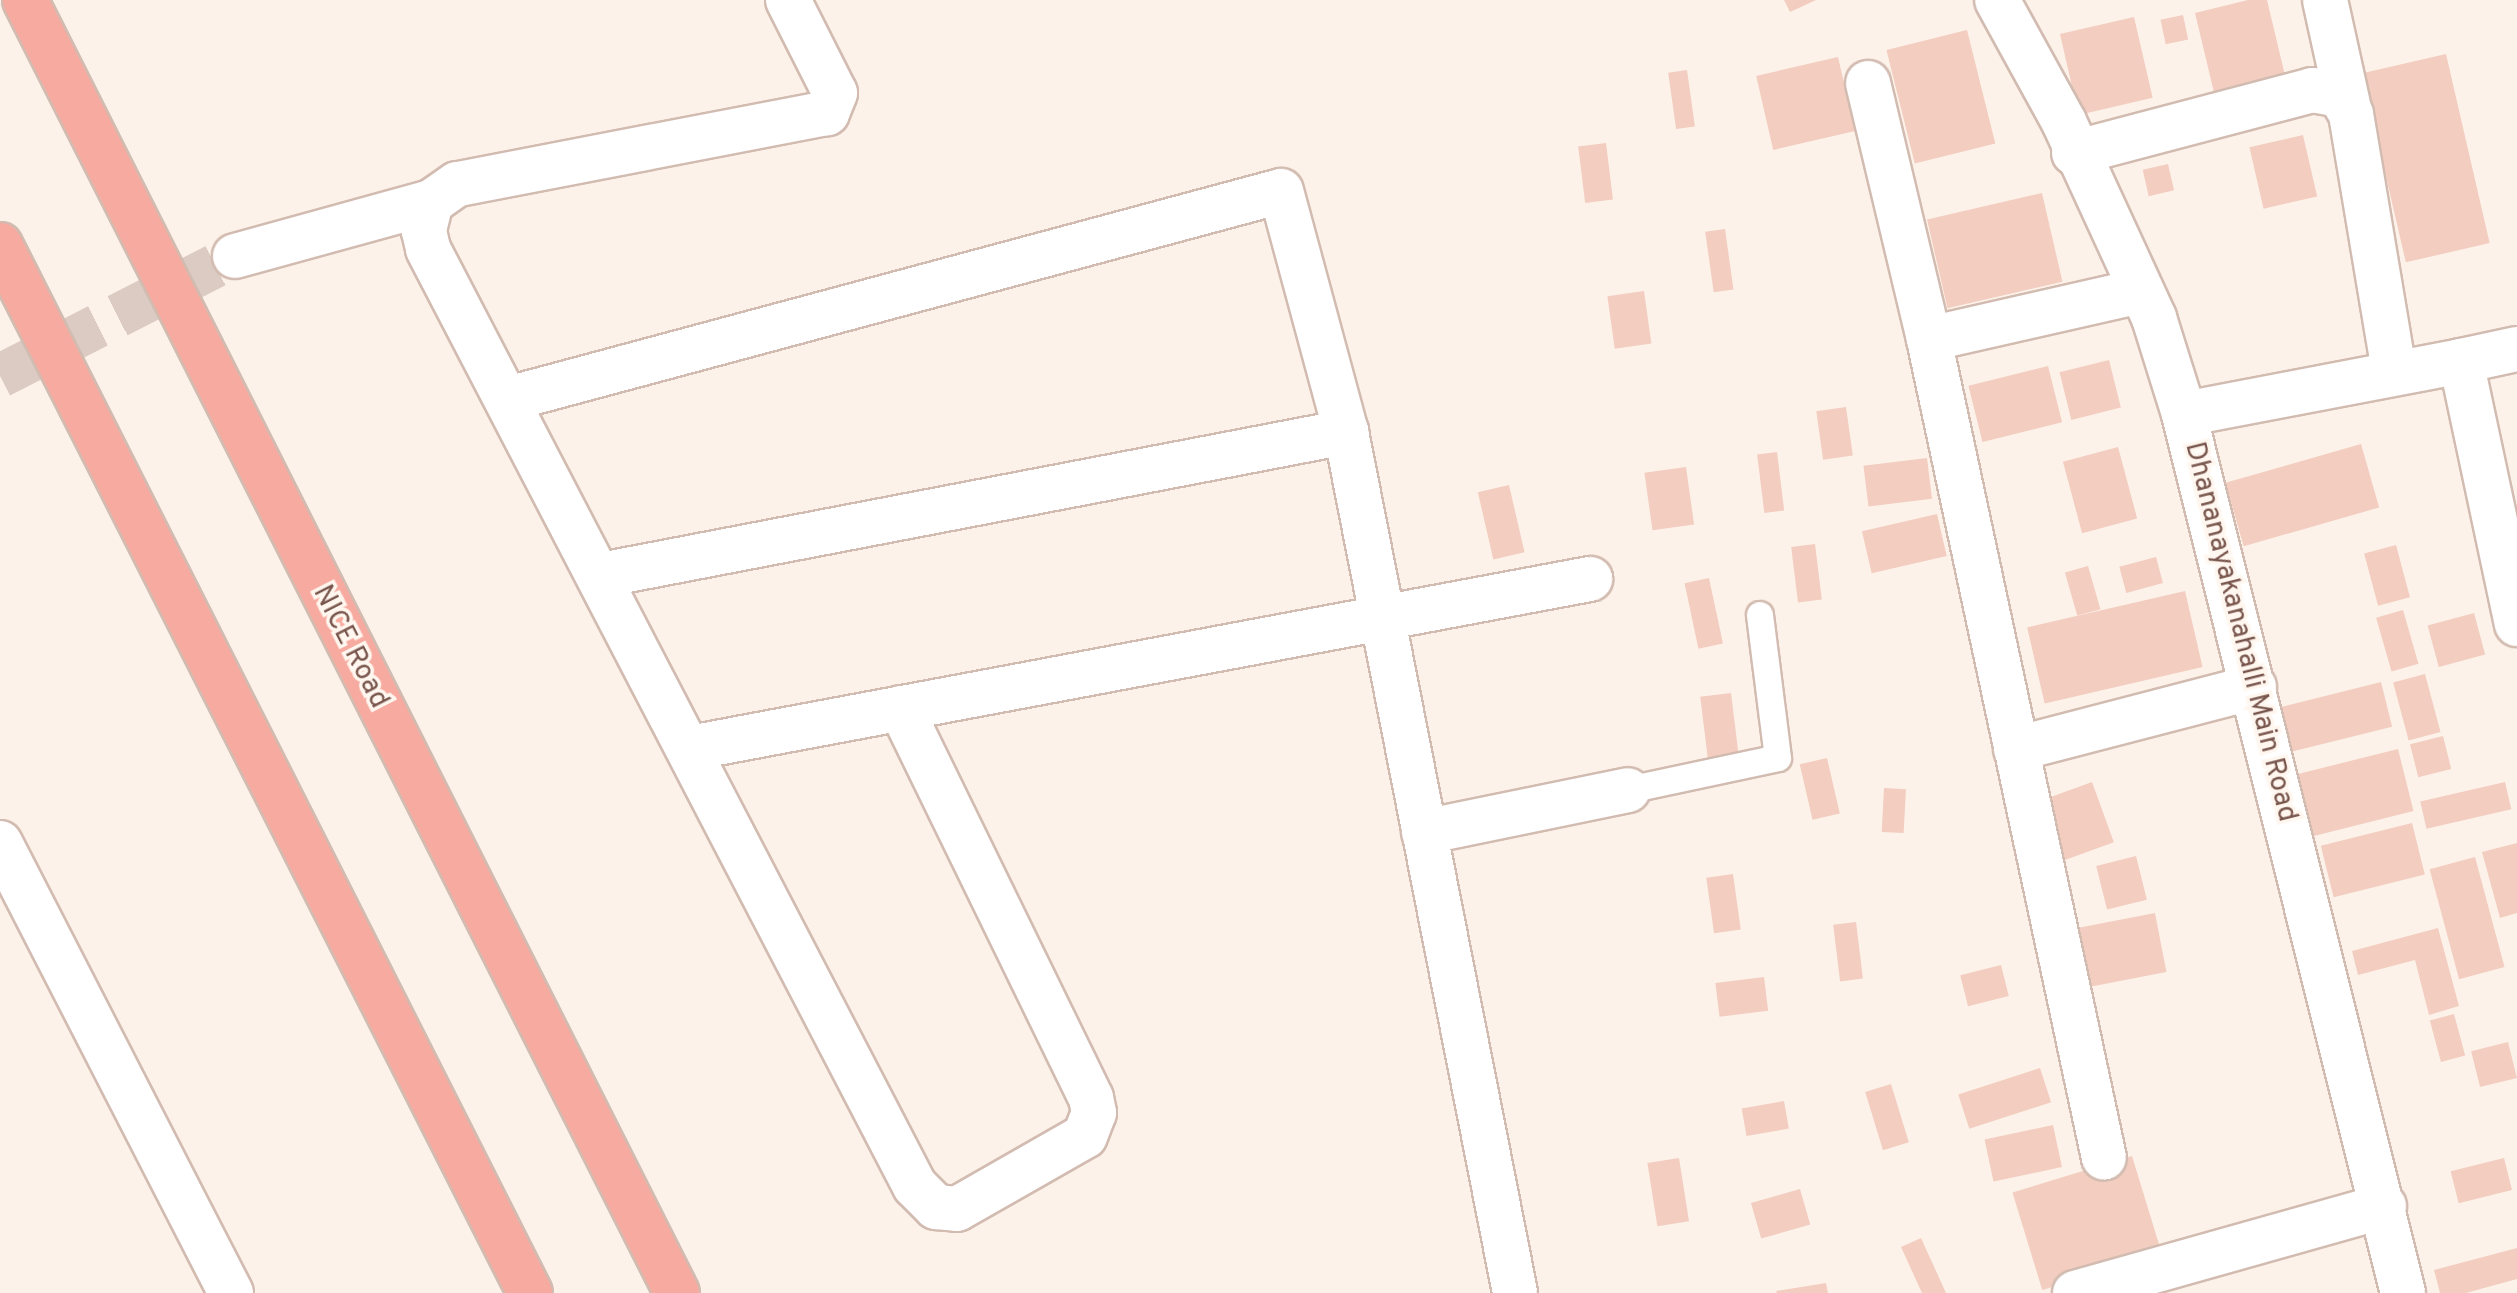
<!DOCTYPE html>
<html>
<head>
<meta charset="utf-8">
<style>
  body { margin:0 }
  #map { position:relative; width:2517px; height:1293px; overflow:hidden; background:#fdf2e9; font-family:Overpass,sans-serif }
  div>[style] { position:absolute }
  .building>* { inset:0; background:#f2cdc0; transform-origin:0 0 }
  .minor-tunnel>* { height:44px; margin-top:-22px; transform-origin:0; background:repeating-linear-gradient(90deg,#dccbc2 0 44px,transparent 0 66px) }
  .roads { filter:drop-shadow(2px 0 #d2bbb0) drop-shadow(-2px 0 #d2bbb0) drop-shadow(0 2px #d2bbb0) drop-shadow(0 -2px #d2bbb0) }
  .service>* { height:26px; margin:-13px; padding:0 13px; transform-origin:13px; border-radius:13px; background:#fff }
  .minor>* { height:44px; margin:-22px; padding:0 22px; transform-origin:22px; border-radius:22px; background:#fff }
  .tertiary>* { height:44px; margin:-22px; padding:0 22px; transform-origin:22px; border-radius:22px; background:#fff }
  .motorway>* { height:44px; margin:-22px; padding:0 22px; transform-origin:22px; border-radius:22px; background:#f7aa9f }
  span { translate:-50% -50%; white-space:nowrap; text-align:center; line-height:1.15; -webkit-text-stroke:7px #fff7ef; paint-order:stroke }
  .street-label { font-size:28px; color:#78554c }
</style>
</head>
<body>
<div id="map">
  <div class="building">
    <i style="clip-path:polygon(1784px 0,1816px 0,1790px 12px)"></i>
    <i style="clip-path:polygon(2248px 0,2267px 0,2288px 88px,2217px 105px,2195px 13px)"></i>
    <i style="left:2183px;top:15px;width:25px;height:23px;rotate:78deg"></i>
    <i style="left:2134px;top:17px;width:83px;height:76px;rotate:77deg"></i>
    <i style="left:1967px;top:30px;width:117px;height:83px;rotate:76deg"></i>
    <i style="left:2446px;top:54px;width:194px;height:86px;rotate:77deg"></i>
    <i style="left:1838px;top:57px;width:76px;height:84px;rotate:77deg"></i>
    <i style="left:1687px;top:70px;width:57px;height:19px;rotate:82deg"></i>
    <i style="left:2303px;top:135px;width:63px;height:55px;rotate:77deg"></i>
    <i style="left:1606px;top:143px;width:57px;height:28px;rotate:83deg"></i>
    <i style="left:2168px;top:164px;width:27px;height:26px;rotate:77deg"></i>
    <i style="left:2042px;top:193px;width:91px;height:118px;rotate:77deg"></i>
    <i style="left:1725px;top:229px;width:61px;height:20px;rotate:82deg"></i>
    <i style="left:1644px;top:291px;width:53px;height:37px;rotate:82deg"></i>
    <i style="left:2109px;top:360px;width:49px;height:51px;rotate:76deg"></i>
    <i style="left:2048px;top:366px;width:58px;height:82px;rotate:76deg"></i>
    <i style="left:1846px;top:407px;width:49px;height:30px;rotate:82deg"></i>
    <i style="left:2361px;top:444px;width:66px;height:141px;rotate:74deg"></i>
    <i style="left:2118px;top:447px;width:74px;height:57px;rotate:75deg"></i>
    <i style="left:1777px;top:452px;width:59px;height:20px;rotate:83deg"></i>
    <i style="left:1927px;top:458px;width:41px;height:64px;rotate:83deg"></i>
    <i style="left:1686px;top:467px;width:58px;height:42px;rotate:82deg"></i>
    <i style="left:1509px;top:485px;width:69px;height:32px;rotate:77deg"></i>
    <i style="left:1937px;top:514px;width:43px;height:77px;rotate:77deg"></i>
    <i style="left:1815px;top:544px;width:56px;height:24px;rotate:83deg"></i>
    <i style="left:2396px;top:545px;width:54px;height:33px;rotate:75deg"></i>
    <i style="left:2156px;top:557px;width:27px;height:38px;rotate:75deg"></i>
    <i style="left:2088px;top:566px;width:45px;height:24px;rotate:74deg"></i>
    <i style="left:1709px;top:578px;width:67px;height:25px;rotate:78deg"></i>
    <i style="left:2185px;top:591px;width:78px;height:162px;rotate:77deg"></i>
    <i style="left:2403px;top:610px;width:56px;height:28px;rotate:74deg"></i>
    <i style="left:2474px;top:613px;width:43px;height:48px;rotate:75deg"></i>
    <i style="left:2425px;top:674px;width:60px;height:33px;rotate:75deg"></i>
    <i style="left:2381px;top:682px;width:46px;height:106px;rotate:76deg"></i>
    <i style="left:1731px;top:693px;width:64px;height:31px;rotate:83deg"></i>
    <i style="left:2443px;top:736px;width:34px;height:34px;rotate:76deg"></i>
    <i style="left:2398px;top:749px;width:64px;height:116px;rotate:76deg"></i>
    <i style="left:1827px;top:758px;width:57px;height:28px;rotate:77deg"></i>
    <i style="left:2092px;top:782px;width:64px;height:52px;rotate:70deg"></i>
    <i style="left:2505px;top:782px;width:28px;height:87px;rotate:77deg"></i>
    <i style="left:1884px;top:788px;width:22px;height:44px;rotate:3deg"></i>
    <i style="left:2412px;top:823px;width:53px;height:94px;rotate:76deg"></i>
    <i style="clip-path:polygon(2517px 843px,2517px 913px,2500px 918px,2482px 852px)"></i>
    <i style="left:2136px;top:856px;width:45px;height:41px;rotate:76deg"></i>
    <i style="left:2475px;top:857px;width:114px;height:47px;rotate:75deg"></i>
    <i style="left:1733px;top:874px;width:56px;height:27px;rotate:82deg"></i>
    <i style="left:2155px;top:913px;width:60px;height:79px;rotate:79deg"></i>
    <i style="left:1856px;top:922px;width:57px;height:23px;rotate:83deg"></i>
    <i style="clip-path:polygon(2438px 928px,2459px 1006px,2429px 1015px,2415px 960px,2358px 975px,2352px 951px)"></i>
    <i style="left:2001px;top:965px;width:32px;height:42px;rotate:76deg"></i>
    <i style="left:1764px;top:977px;width:34px;height:49px;rotate:83deg"></i>
    <i style="left:2454px;top:1014px;width:43px;height:25px;rotate:75deg"></i>
    <i style="left:2508px;top:1042px;width:37px;height:38px;rotate:76deg"></i>
    <i style="left:2040px;top:1068px;width:36px;height:86px;rotate:72deg"></i>
    <i style="left:1891px;top:1084px;width:61px;height:27px;rotate:73deg"></i>
    <i style="left:1784px;top:1101px;width:28px;height:43px;rotate:80deg"></i>
    <i style="left:2053px;top:1125px;width:43px;height:70px;rotate:78deg"></i>
    <i style="left:2132px;top:1156px;width:102px;height:125px;rotate:73deg"></i>
    <i style="left:1679px;top:1158px;width:64px;height:32px;rotate:81deg"></i>
    <i style="left:2504px;top:1158px;width:33px;height:55px;rotate:76deg"></i>
    <i style="left:1800px;top:1189px;width:37px;height:51px;rotate:74deg"></i>
    <i style="clip-path:polygon(1921px 1238px,1946px 1293px,1922px 1293px,1901px 1247px)"></i>
    <i style="clip-path:polygon(2517px 1248px,2517px 1279px,2466px 1293px,2440px 1293px,2434px 1270px)"></i>
    <i style="clip-path:polygon(1826px 1283px,1828px 1293px,1777px 1293px,1776px 1291px)"></i>
  </div>
  <div class="minor-tunnel">
    <i style="left:0;top:376px;width:264px;rotate:-27.1deg"></i>
  </div>
  <div class="roads">
    <div class="service">
      <i style="left:1628px;top:790px;width:153px;rotate:-12deg"></i>
      <i style="left:1778px;top:758px;width:144px;rotate:-97.2deg"></i>
    </div>
    <div class="minor">
      <i style="left:788px;top:0;width:104px;rotate:63.2deg"></i>
      <i style="left:835px;top:93px;width:22px;rotate:112deg"></i>
      <i style="left:827px;top:113px;width:377px;rotate:169.1deg"></i>
      <i style="left:457px;top:184px;width:32px;rotate:145deg"></i>
      <i style="left:431px;top:202px;width:30px;rotate:104deg"></i>
      <i style="left:424px;top:231px;width:18px;rotate:77deg"></i>
      <i style="left:428px;top:249px;width:1056px;rotate:62.54deg"></i>
      <i style="left:915px;top:1186px;width:30px;rotate:45deg"></i>
      <i style="left:936px;top:1207px;width:21px;rotate:5deg"></i>
      <i style="left:957px;top:1209px;width:147px;rotate:-29.7deg"></i>
      <i style="left:1085px;top:1136px;width:25px;rotate:-69deg"></i>
      <i style="left:1094px;top:1113px;width:15px;rotate:-101deg"></i>
      <i style="left:1091px;top:1098px;width:434px;rotate:-116deg"></i>
      <i style="left:2325px;top:0;width:107px;rotate:77.6deg"></i>
      <i style="left:1868px;top:83px;width:263px;rotate:76.6deg"></i>
      <i style="left:1929px;top:339px;width:837px;rotate:77.94deg"></i>
      <i style="left:2074px;top:153px;width:246px;rotate:-14.8deg"></i>
      <i style="left:2312px;top:90px;width:28px;rotate:10deg"></i>
      <i style="left:2340px;top:95px;width:22px;rotate:60deg"></i>
      <i style="left:2351px;top:114px;width:260px;rotate:80.5deg"></i>
      <i style="left:235px;top:256px;width:203px;rotate:-15.4deg"></i>
      <i style="left:1929px;top:339px;width:216px;rotate:-12.8deg"></i>
      <i style="left:2461px;top:361px;width:57px;rotate:-12.1deg"></i>
      <i style="left:508px;top:399px;width:800px;rotate:-15.06deg"></i>
      <i style="left:1281px;top:191px;width:250px;rotate:74.9deg"></i>
      <i style="left:1346px;top:432px;width:877px;rotate:78.89deg"></i>
      <i style="left:2184px;top:414px;width:282px;rotate:-10.8deg"></i>
      <i style="left:2461px;top:361px;width:269px;rotate:78deg"></i>
      <i style="left:601px;top:575px;width:759px;rotate:-10.87deg"></i>
      <i style="left:690px;top:748px;width:916px;rotate:-10.64deg"></i>
      <i style="left:2016px;top:749px;width:246px;rotate:-14.6deg"></i>
      <i style="left:1424px;top:832px;width:208px;rotate:-11.6deg"></i>
      <i style="left:0;top:843px;width:506px;rotate:62.83deg"></i>
      <i style="left:2075px;top:1293px;width:321px;rotate:-15.7deg"></i>
    </div>
    <div class="tertiary">
      <i style="left:1997px;top:0;width:139px;rotate:61.2deg"></i>
      <i style="left:2064px;top:122px;width:216px;rotate:65.3deg"></i>
      <i style="left:2154px;top:318px;width:101px;rotate:72.6deg"></i>
      <i style="left:2184px;top:414px;width:906px;rotate:76.01deg"></i>
    </div>
    <div class="motorway">
      <i style="left:25px;top:0;width:1448px;rotate:63.24deg"></i>
      <i style="left:0;top:245px;width:1174px;rotate:63.17deg"></i>
    </div>
  </div>
  <div class="street-label">
    <span style="left:2240px;top:632px;rotate:76deg">Dhananayakanahalli Main Road</span>
    <span style="left:350px;top:647px;rotate:63deg">NICE Road</span>
  </div>
</div>
</body>
</html>
